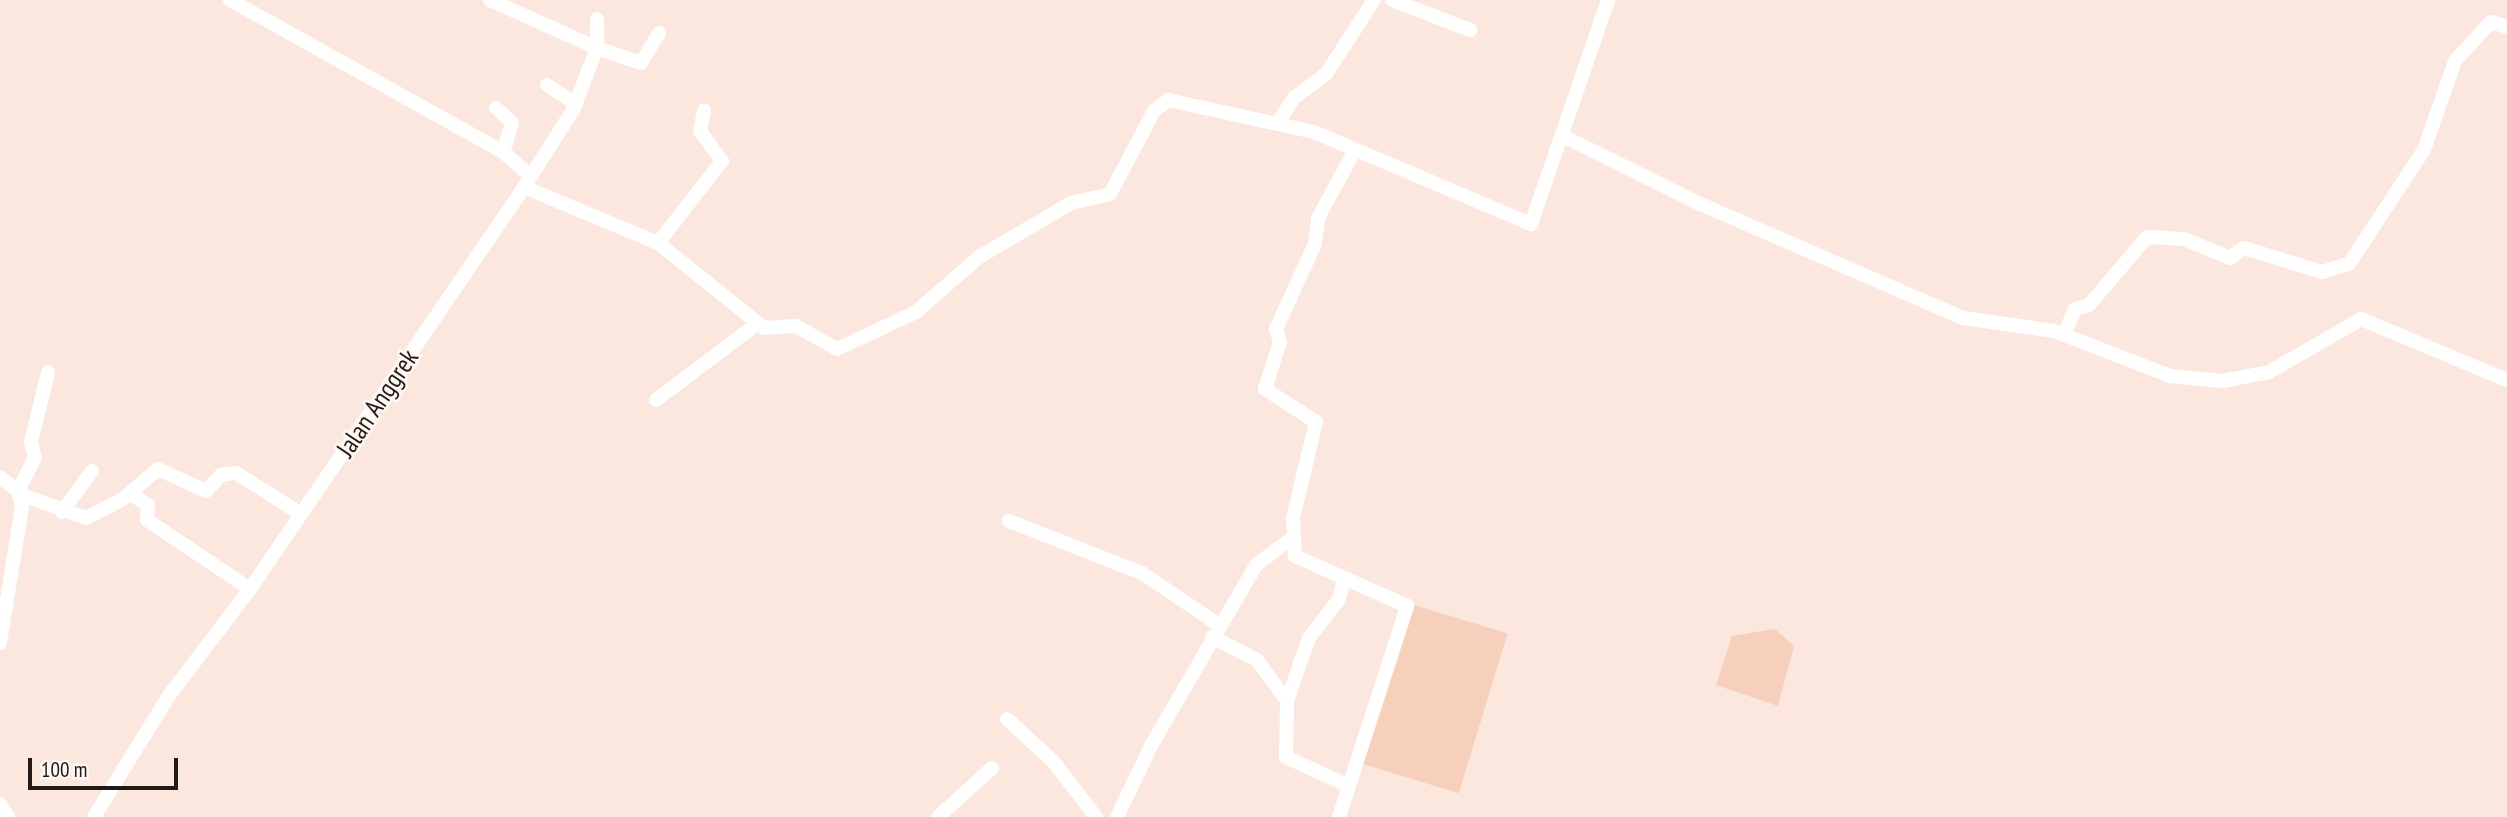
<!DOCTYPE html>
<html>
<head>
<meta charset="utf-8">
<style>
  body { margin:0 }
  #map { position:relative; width:2507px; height:817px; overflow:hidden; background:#fbe7dd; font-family:"PT Sans Narrow",sans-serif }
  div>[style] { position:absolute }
  .green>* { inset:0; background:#f7d0bc; transform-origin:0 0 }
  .minor>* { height:14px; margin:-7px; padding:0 7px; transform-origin:7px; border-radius:7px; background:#fff }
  span { translate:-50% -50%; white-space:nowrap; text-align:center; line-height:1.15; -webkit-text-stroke:5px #fff7f3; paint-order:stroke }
  .street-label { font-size:26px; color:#211a16 }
  .scale { position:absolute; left:28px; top:758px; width:150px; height:32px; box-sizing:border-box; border:4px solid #211a16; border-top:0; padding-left:9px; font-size:21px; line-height:24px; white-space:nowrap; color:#211a16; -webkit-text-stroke:5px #fff7f3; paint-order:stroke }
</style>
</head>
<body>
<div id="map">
  <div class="green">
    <i style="left:1411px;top:604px;width:101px;height:167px;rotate:17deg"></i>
    <i style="clip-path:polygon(1775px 629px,1794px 646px,1778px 706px,1716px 685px,1732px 636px)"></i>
  </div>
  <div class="minor">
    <i style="left:230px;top:0;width:312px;rotate:29.1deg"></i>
    <i style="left:490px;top:0;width:117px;rotate:24.2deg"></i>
    <i style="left:597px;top:48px;width:29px;rotate:-90deg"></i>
    <i style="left:1392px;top:0;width:84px;rotate:21deg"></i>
    <i style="left:547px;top:85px;width:35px;rotate:33deg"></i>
    <i style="left:496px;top:108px;width:22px;rotate:43deg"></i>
    <i style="left:512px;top:123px;width:30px;rotate:107deg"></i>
    <i style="left:503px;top:152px;width:35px;rotate:41deg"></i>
    <i style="left:1277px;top:124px;width:31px;rotate:-57deg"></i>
    <i style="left:1294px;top:98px;width:40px;rotate:-37deg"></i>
    <i style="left:1326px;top:74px;width:88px;rotate:-57deg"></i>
    <i style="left:1563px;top:136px;width:148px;rotate:26.4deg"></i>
    <i style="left:1696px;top:202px;width:291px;rotate:23.5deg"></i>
    <i style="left:1963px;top:318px;width:92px;rotate:8.1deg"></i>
    <i style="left:2054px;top:331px;width:124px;rotate:21.2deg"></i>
    <i style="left:2170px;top:376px;width:52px;rotate:5.5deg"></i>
    <i style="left:2222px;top:381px;width:48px;rotate:-10.8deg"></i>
    <i style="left:2269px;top:372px;width:106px;rotate:-29.9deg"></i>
    <i style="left:2361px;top:319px;width:158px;rotate:22.7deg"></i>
    <i style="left:524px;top:187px;width:145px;rotate:22.7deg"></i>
    <i style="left:658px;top:243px;width:136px;rotate:38.7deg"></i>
    <i style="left:764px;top:328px;width:32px;rotate:-4deg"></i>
    <i style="left:796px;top:326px;width:47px;rotate:29.3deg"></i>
    <i style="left:837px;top:349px;width:87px;rotate:-25.1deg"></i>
    <i style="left:916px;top:312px;width:84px;rotate:-41.1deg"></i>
    <i style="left:979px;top:257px;width:107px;rotate:-30.4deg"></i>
    <i style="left:1071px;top:203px;width:40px;rotate:-13deg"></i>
    <i style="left:1110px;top:194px;width:94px;rotate:-62.1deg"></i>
    <i style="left:1154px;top:111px;width:18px;rotate:-38deg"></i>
    <i style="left:1168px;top:100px;width:149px;rotate:12.4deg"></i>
    <i style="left:1314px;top:132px;width:236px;rotate:23deg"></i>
    <i style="left:1531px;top:224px;width:237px;rotate:-71deg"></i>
    <i style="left:658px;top:243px;width:104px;rotate:-52deg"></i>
    <i style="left:722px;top:161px;width:37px;rotate:-126deg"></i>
    <i style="left:700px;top:131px;width:21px;rotate:-79deg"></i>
    <i style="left:2064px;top:334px;width:27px;rotate:-66deg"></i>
    <i style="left:2075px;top:309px;width:15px;rotate:-16deg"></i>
    <i style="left:2089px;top:305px;width:89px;rotate:-49.5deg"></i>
    <i style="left:2147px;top:237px;width:37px;rotate:3deg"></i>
    <i style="left:2184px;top:239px;width:50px;rotate:22.4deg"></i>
    <i style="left:2230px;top:258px;width:17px;rotate:-36deg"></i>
    <i style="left:2244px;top:248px;width:82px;rotate:17.1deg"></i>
    <i style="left:2322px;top:272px;width:28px;rotate:-17deg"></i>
    <i style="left:2349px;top:264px;width:136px;rotate:-56.7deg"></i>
    <i style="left:2424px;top:150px;width:94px;rotate:-70.8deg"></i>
    <i style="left:2455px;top:61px;width:53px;rotate:-47.3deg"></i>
    <i style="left:2491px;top:22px;width:17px;rotate:17deg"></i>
    <i style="left:656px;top:400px;width:126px;rotate:-37deg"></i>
    <i style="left:0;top:477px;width:23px;rotate:38deg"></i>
    <i style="left:18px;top:491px;width:16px;rotate:76deg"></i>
    <i style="left:22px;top:507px;width:138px;rotate:99.2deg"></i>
    <i style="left:18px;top:491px;width:37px;rotate:-63deg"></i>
    <i style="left:35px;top:458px;width:16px;rotate:-104deg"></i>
    <i style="left:31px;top:442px;width:72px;rotate:-76.3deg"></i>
    <i style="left:20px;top:494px;width:70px;rotate:20deg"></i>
    <i style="left:86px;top:518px;width:42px;rotate:-27.2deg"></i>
    <i style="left:123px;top:499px;width:46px;rotate:-40.6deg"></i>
    <i style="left:158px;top:469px;width:53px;rotate:24.6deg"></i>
    <i style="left:206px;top:491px;width:22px;rotate:-47deg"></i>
    <i style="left:221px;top:475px;width:15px;rotate:-8deg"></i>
    <i style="left:236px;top:473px;width:77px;rotate:32.2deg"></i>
    <i style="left:131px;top:494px;width:20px;rotate:33deg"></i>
    <i style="left:148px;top:505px;width:15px;rotate:94deg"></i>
    <i style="left:147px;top:520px;width:124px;rotate:33.8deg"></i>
    <i style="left:62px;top:512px;width:51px;rotate:-53.8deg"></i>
    <i style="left:1009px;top:521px;width:143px;rotate:21.4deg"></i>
    <i style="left:1142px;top:573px;width:93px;rotate:34deg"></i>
    <i style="left:1212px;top:637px;width:51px;rotate:27.1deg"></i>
    <i style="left:1257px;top:660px;width:51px;rotate:53.8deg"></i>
    <i style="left:1287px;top:701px;width:56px;rotate:91deg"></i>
    <i style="left:1286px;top:757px;width:69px;rotate:24.7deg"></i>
    <i style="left:1287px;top:701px;width:67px;rotate:-70.8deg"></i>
    <i style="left:1309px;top:638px;width:49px;rotate:-52.4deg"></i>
    <i style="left:1339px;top:599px;width:20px;rotate:-75deg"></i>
    <i style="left:1007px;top:719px;width:62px;rotate:42.4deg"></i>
    <i style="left:1053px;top:761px;width:71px;rotate:52.5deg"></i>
    <i style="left:0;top:804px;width:15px;rotate:58deg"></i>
    <i style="left:94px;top:817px;width:141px;rotate:-58.3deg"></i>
    <i style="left:168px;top:697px;width:136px;rotate:-52.8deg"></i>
    <i style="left:250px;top:589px;width:486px;rotate:-55.7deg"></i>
    <i style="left:524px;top:187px;width:91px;rotate:-57.5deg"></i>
    <i style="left:573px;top:110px;width:66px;rotate:-68.8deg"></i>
    <i style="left:597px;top:48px;width:46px;rotate:18.8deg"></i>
    <i style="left:641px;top:63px;width:35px;rotate:-59deg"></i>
    <i style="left:938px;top:817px;width:73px;rotate:-42.2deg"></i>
    <i style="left:1117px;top:817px;width:81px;rotate:-64.4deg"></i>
    <i style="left:1152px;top:744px;width:207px;rotate:-59.8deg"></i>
    <i style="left:1256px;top:565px;width:45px;rotate:-36.9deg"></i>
    <i style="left:1339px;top:817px;width:222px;rotate:-72.1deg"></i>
    <i style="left:1407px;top:606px;width:123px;rotate:-155.9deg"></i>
    <i style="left:1295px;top:556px;width:38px;rotate:-93deg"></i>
    <i style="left:1293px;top:518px;width:99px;rotate:-76.5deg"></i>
    <i style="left:1316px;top:422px;width:61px;rotate:-147.1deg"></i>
    <i style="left:1265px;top:389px;width:49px;rotate:-72.3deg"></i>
    <i style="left:1280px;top:342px;width:14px;rotate:-107deg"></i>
    <i style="left:1276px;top:329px;width:94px;rotate:-65.4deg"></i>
    <i style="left:1315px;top:244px;width:26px;rotate:-83deg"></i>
    <i style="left:1318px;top:218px;width:77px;rotate:-61.4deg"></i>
  </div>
  <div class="street-label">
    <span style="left:377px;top:403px;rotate:-56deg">Jalan Anggrek</span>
  </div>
  <div class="scale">100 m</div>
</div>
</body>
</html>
